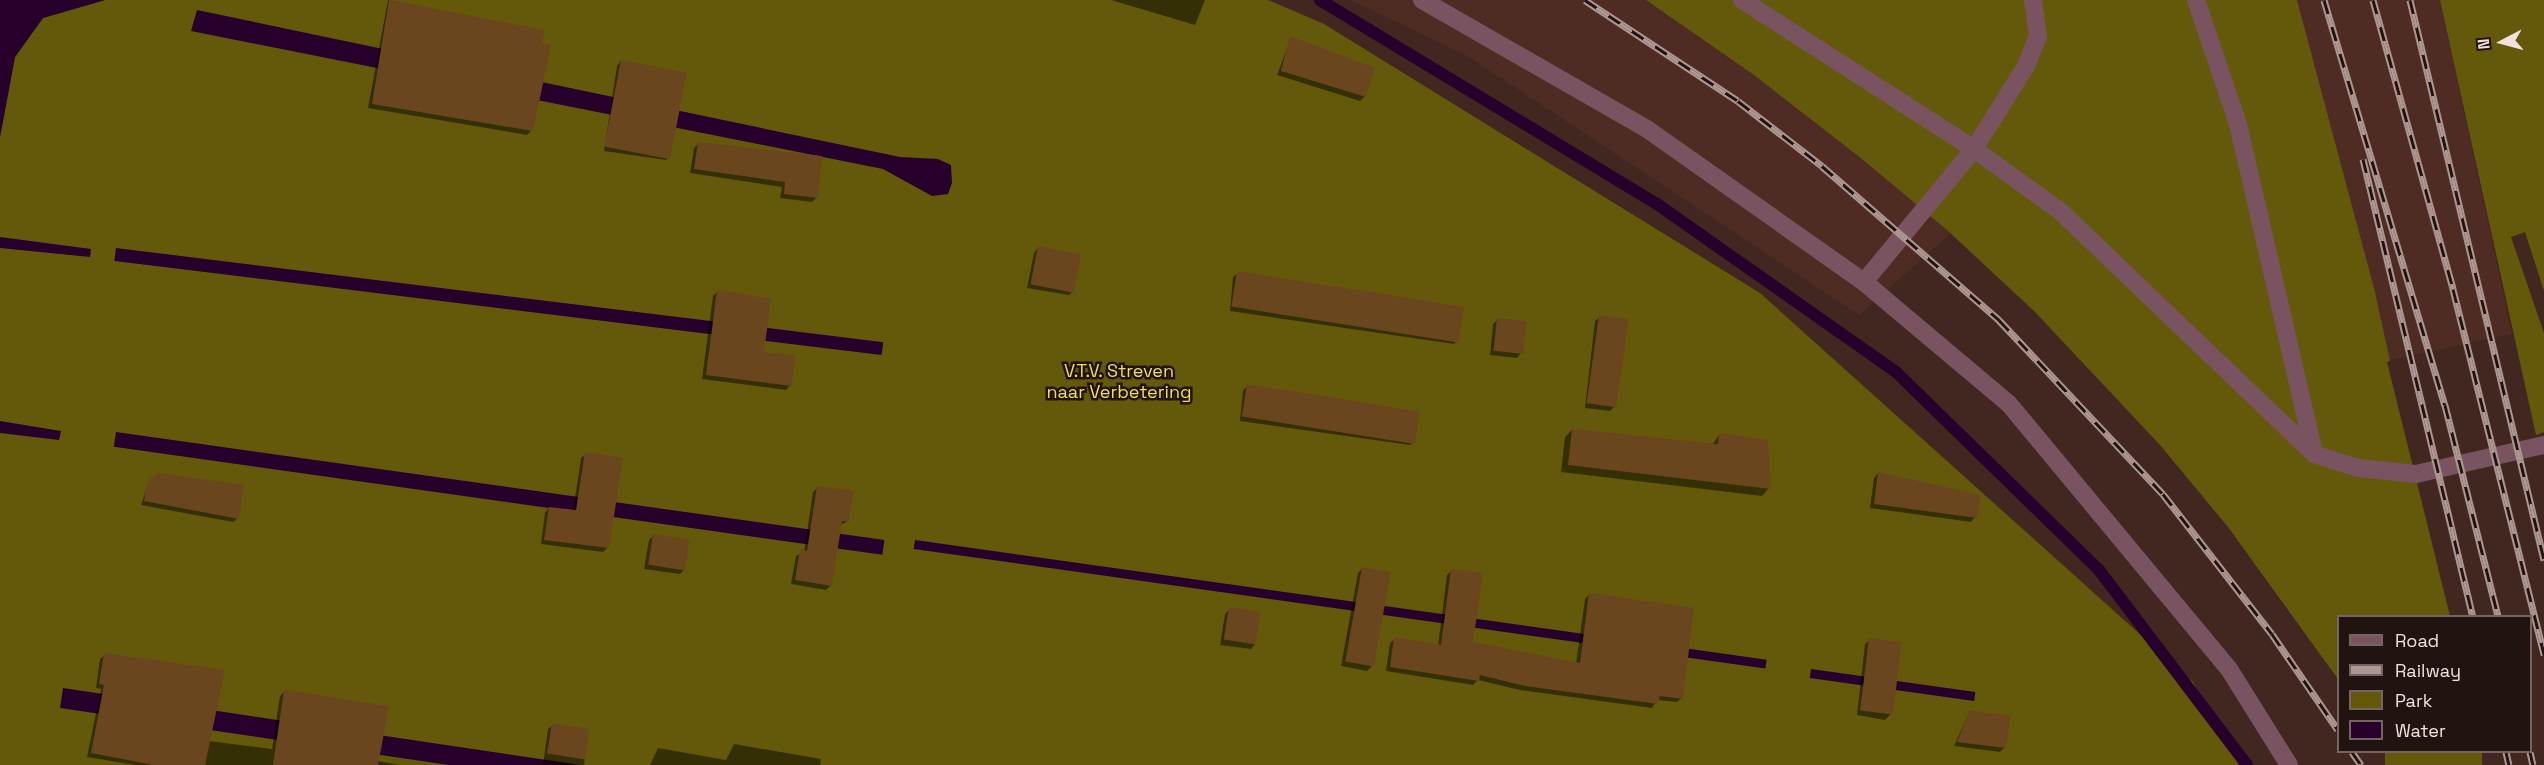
<!DOCTYPE html>
<html>
<head>
<meta charset="utf-8">
<style>
  body { margin:0 }
  #map { position:relative; width:2544px; height:765px; overflow:hidden; background:#422620; font-family:"Space Grotesk",sans-serif }
  div>[style] { position:absolute }
  .built>* { inset:0; background:#4e2b23 }
  .green>* { inset:0; background:#64590b; transform-origin:0 0 }
  .water>* { inset:0; background:#28002c; transform-origin:0 0 }
  .shadow>* { inset:0; background:#0007 }
  .stream>* { height:12px; margin:-6px; padding:0 6px; transform-origin:6px; border-radius:6px; background:#28002c }
  .building>* { inset:0; background:#6a461f; transform-origin:0 0 }
  .minor>* { height:18px; margin:-9px; padding:0 9px; transform-origin:9px; border-radius:9px; background:#79535f }
  .rail>* { height:7px; margin-top:-3.5px; transform-origin:0; background:repeating-linear-gradient(90deg,#201310 0 14px,#ad9792 0 28px); box-sizing:border-box; border-block:2px solid #ad9792 }
  span { translate:-50% -50%; white-space:nowrap; text-align:center; line-height:1.15; -webkit-text-stroke:5px #201310; paint-order:stroke }
  .park-label { font-size:18px; color:#f2de59 }
  .legend { position:absolute; left:2337px; top:615px; width:195px; height:138px; box-sizing:border-box; background:#201310; border:2px solid #756562; margin:0; padding:8px 10px; list-style:none; font-size:18px; color:#f4e1dd }
  .legend li { display:flex; align-items:center; gap:12px; height:30px }
  .legend b { width:30px; border:2px solid #756562 }
  .north { position:absolute; left:2472px; top:12px; width:60px; height:60px; -webkit-text-stroke:4px #201310; paint-order:stroke; rotate:264deg; font-size:16px; font-weight:700; line-height:24px; text-align:center; color:#f4e1dd }
  .north::after { content:''; display:block; margin:auto; width:21px; height:27px; background:#f4e1dd; clip-path:polygon(50% 0,100% 100%,50% 72%,0 100%) }
</style>
</head>
<body>
<div id="map">
  <div class="built">
    <i style="clip-path:polygon(1351px 0,2440px 0,2512px 334px,2387px 361px,2103px 98px,1859px 315px,1469px 57px)"></i>
  </div>
  <div class="green">
    <i style="clip-path:polygon(105px 0,1268px 0,1324px 24px,1760px 293px,2193px 682px,2239px 765px,0 765px,0 137px,15px 57px,43px 18px)"></i>
    <i style="clip-path:polygon(1646px 0,2297px 0,2375px 292px,2390px 361px,2387px 362px,2450px 616px,2338px 616px,2338px 679px,2228px 527px,2160px 445px,2035px 312px,1947px 230px,1862px 159px,1754px 75px)"></i>
    <i style="clip-path:polygon(2440px 0,2544px 0,2544px 291px,2525px 232px,2511px 237px,2544px 333px,2544px 432px,2536px 435px)"></i>
    <i style="left:2385px;top:752px;width:97px;height:15px"></i>
  </div>
  <div class="water">
    <i style="clip-path:polygon(0 0,105px 0,43px 18px,15px 57px,0 137px)"></i>
    <i style="clip-path:polygon(197px 10px,900px 157px,938px 159px,951px 165px,952px 183px,948px 194px,932px 196px,883px 169px,191px 31px)"></i>
    <i style="clip-path:polygon(0 237px,91px 249px,90px 257px,0 248px)"></i>
    <i style="left:116px;top:248px;width:773px;height:13px;rotate:7deg"></i>
    <i style="clip-path:polygon(0 421px,61px 431px,59px 440px,0 433px)"></i>
    <i style="left:116px;top:432px;width:776px;height:15px;rotate:8deg"></i>
    <i style="left:915px;top:540px;width:860px;height:9px;rotate:8deg"></i>
    <i style="left:1811px;top:669px;width:166px;height:9px;rotate:8deg"></i>
    <i style="clip-path:polygon(63px 688px,581px 765px,449px 765px,60px 708px)"></i>
  </div>
  <div class="shadow">
    <i style="clip-path:polygon(388px 0,543px 31px,532px 130px,527px 135px,368px 108px)"></i>
    <i style="clip-path:polygon(1111px 0,1205px 0,1195px 25px)"></i>
    <i style="clip-path:polygon(1291px 38px,1365px 96px,1360px 101px,1277px 75px)"></i>
    <i style="clip-path:polygon(621px 61px,671px 155px,666px 160px,604px 151px,617px 66px)"></i>
    <i style="clip-path:polygon(698px 144px,821px 158px,817px 197px,812px 202px,780px 198px,782px 187px,690px 173px,694px 148px)"></i>
    <i style="clip-path:polygon(1038px 248px,1073px 291px,1069px 295px,1027px 288px,1034px 253px)"></i>
    <i style="clip-path:polygon(1238px 273px,1462px 309px,1458px 340px,1454px 344px,1230px 311px,1233px 277px)"></i>
    <i style="clip-path:polygon(718px 291px,790px 385px,786px 390px,702px 379px,713px 296px)"></i>
    <i style="clip-path:polygon(1600px 317px,1615px 406px,1610px 411px,1585px 408px,1595px 321px)"></i>
    <i style="clip-path:polygon(1498px 319px,1521px 353px,1517px 358px,1490px 355px,1493px 324px)"></i>
    <i style="clip-path:polygon(1248px 386px,1415px 441px,1410px 445px,1240px 421px,1243px 390px)"></i>
    <i style="clip-path:polygon(1572px 430px,1712px 445px,1719px 435px,1769px 488px,1762px 496px,1561px 472px,1565px 437px)"></i>
    <i style="clip-path:polygon(586px 454px,608px 547px,603px 552px,541px 544px,545px 513px,549px 508px,573px 511px,581px 458px)"></i>
    <i style="clip-path:polygon(1878px 473px,1975px 517px,1971px 522px,1870px 508px,1874px 478px)"></i>
    <i style="clip-path:polygon(149px 482px,238px 518px,233px 522px,141px 505px)"></i>
    <i style="clip-path:polygon(817px 488px,848px 521px,840px 525px,831px 585px,826px 590px,791px 584px,796px 556px,804px 552px,813px 492px)"></i>
    <i style="clip-path:polygon(653px 536px,684px 570px,680px 574px,644px 569px,649px 540px)"></i>
    <i style="clip-path:polygon(1363px 568px,1372px 666px,1367px 671px,1341px 666px,1358px 573px)"></i>
    <i style="clip-path:polygon(1451px 571px,1472px 643px,1576px 664px,1585px 599px,1590px 594px,1682px 698px,1677px 702px,1657px 700px,1652px 708px,1520px 690px,1478px 680px,1473px 685px,1386px 671px,1390px 643px,1395px 639px,1438px 646px,1447px 575px)"></i>
    <i style="clip-path:polygon(1230px 609px,1255px 644px,1251px 649px,1220px 645px,1225px 614px)"></i>
    <i style="clip-path:polygon(1870px 640px,1890px 715px,1885px 720px,1857px 715px,1865px 644px)"></i>
    <i style="clip-path:polygon(105px 655px,209px 741px,272px 749px,280px 696px,284px 692px,378px 761px,400px 765px,135px 765px,87px 757px,101px 689px,96px 688px,100px 659px)"></i>
    <i style="clip-path:polygon(1970px 711px,2005px 747px,2000px 752px,1954px 746px)"></i>
    <i style="clip-path:polygon(553px 725px,588px 730px,584px 765px,543px 765px,548px 729px)"></i>
    <i style="clip-path:polygon(734px 744px,821px 759px,820px 765px,650px 765px,658px 748px,726px 760px)"></i>
  </div>
  <div class="stream">
    <i style="left:1320px;top:0;width:394px;rotate:31.2deg"></i>
    <i style="left:1657px;top:204px;width:291px;rotate:35.1deg"></i>
    <i style="left:1895px;top:371px;width:285px;rotate:44.3deg"></i>
    <i style="left:2099px;top:570px;width:245px;rotate:52.8deg"></i>
  </div>
  <div class="building">
    <i style="clip-path:polygon(389px 0,545px 30px,542px 43px,551px 45px,533px 131px,372px 104px)"></i>
    <i style="clip-path:polygon(1290px 36px,1375px 68px,1366px 97px,1281px 71px)"></i>
    <i style="left:621px;top:60px;width:67px;height:88px;rotate:11deg"></i>
    <i style="clip-path:polygon(698px 142px,822px 156px,818px 198px,784px 194px,785px 182px,694px 169px)"></i>
    <i style="left:1038px;top:246px;width:44px;height:39px;rotate:11deg"></i>
    <i style="left:1237px;top:271px;width:230px;height:36px;rotate:9deg"></i>
    <i style="clip-path:polygon(717px 290px,771px 299px,764px 352px,795px 355px,792px 386px,706px 375px)"></i>
    <i style="left:1599px;top:315px;width:30px;height:89px;rotate:8deg"></i>
    <i style="left:1497px;top:318px;width:30px;height:33px;rotate:6deg"></i>
    <i style="left:1247px;top:384px;width:175px;height:33px;rotate:9deg"></i>
    <i style="clip-path:polygon(1572px 429px,1718px 444px,1719px 433px,1768px 440px,1771px 489px,1568px 465px)"></i>
    <i style="clip-path:polygon(585px 452px,623px 458px,609px 548px,544px 540px,549px 507px,576px 510px)"></i>
    <i style="clip-path:polygon(1878px 472px,1981px 495px,1977px 518px,1874px 504px)"></i>
    <i style="clip-path:polygon(158px 473px,244px 485px,239px 519px,144px 501px,148px 481px)"></i>
    <i style="clip-path:polygon(817px 486px,854px 491px,849px 522px,842px 521px,832px 586px,795px 580px,800px 549px,807px 551px)"></i>
    <i style="left:653px;top:534px;width:37px;height:31px;rotate:9deg"></i>
    <i style="left:1362px;top:567px;width:29px;height:96px;rotate:10deg"></i>
    <i style="clip-path:polygon(1451px 569px,1483px 573px,1473px 642px,1580px 663px,1589px 593px,1694px 608px,1683px 699px,1660px 696px,1658px 704px,1525px 686px,1480px 675px,1479px 681px,1390px 667px,1394px 637px,1441px 645px)"></i>
    <i style="left:1229px;top:607px;width:32px;height:33px;rotate:9deg"></i>
    <i style="left:1869px;top:638px;width:33px;height:73px;rotate:7deg"></i>
    <i style="clip-path:polygon(104px 653px,225px 670px,205px 765px,154px 765px,91px 753px,104px 685px,99px 684px)"></i>
    <i style="clip-path:polygon(284px 690px,389px 706px,378px 765px,273px 765px)"></i>
    <i style="clip-path:polygon(1970px 710px,2011px 716px,2006px 748px,1957px 742px)"></i>
    <i style="left:552px;top:723px;width:38px;height:31px;rotate:9deg"></i>
  </div>
  <div class="minor">
    <i style="left:1422px;top:0;width:259px;rotate:29.8deg"></i>
    <i style="left:1647px;top:129px;width:266px;rotate:35.2deg"></i>
    <i style="left:1864px;top:282px;width:173px;rotate:-50.4deg"></i>
    <i style="left:1974px;top:149px;width:98px;rotate:-57.9deg"></i>
    <i style="left:2026px;top:66px;width:32px;rotate:-68deg"></i>
    <i style="left:2038px;top:36px;width:36px;rotate:-98deg"></i>
    <i style="left:1742px;top:0;width:276px;rotate:32.7deg"></i>
    <i style="left:1974px;top:149px;width:106px;rotate:35.8deg"></i>
    <i style="left:2060px;top:211px;width:352px;rotate:43.7deg"></i>
    <i style="left:2314px;top:454px;width:46px;rotate:17.7deg"></i>
    <i style="left:2358px;top:468px;width:58px;rotate:5.9deg"></i>
    <i style="left:2416px;top:474px;width:131px;rotate:-12.8deg"></i>
    <i style="left:2196px;top:0;width:131px;rotate:71.3deg"></i>
    <i style="left:2238px;top:124px;width:339px;rotate:77deg"></i>
    <i style="left:1864px;top:282px;width:189px;rotate:40.1deg"></i>
    <i style="left:2009px;top:404px;width:344px;rotate:50.3deg"></i>
    <i style="left:2229px;top:669px;width:113px;rotate:58deg"></i>
  </div>
  <div class="rail">
    <i style="left:1585px;top:0;width:183px;rotate:33.4deg"></i>
    <i style="left:1738px;top:101px;width:106px;rotate:37.7deg"></i>
    <i style="left:1822px;top:166px;width:235px;rotate:41deg"></i>
    <i style="left:1999px;top:320px;width:239px;rotate:46.7deg"></i>
    <i style="left:2163px;top:494px;width:177px;rotate:52.1deg"></i>
    <i style="left:2272px;top:634px;width:116px;rotate:55.5deg"></i>
    <i style="left:2324px;top:0;width:423px;rotate:73.4deg"></i>
    <i style="left:2445px;top:405px;width:218px;rotate:75.9deg"></i>
    <i style="left:2373px;top:0;width:300px;rotate:74.5deg"></i>
    <i style="left:2453px;top:289px;width:377px;rotate:76deg"></i>
    <i style="left:2410px;top:0;width:576px;rotate:76.54deg"></i>
    <i style="left:2363px;top:159px;width:470px;rotate:76.5deg"></i>
    <i style="left:2352px;top:752px;width:16px;rotate:55deg"></i>
    <i style="left:2506px;top:752px;width:13px;rotate:77deg"></i>
    <i style="left:2530px;top:752px;width:13px;rotate:77deg"></i>
  </div>
  <div class="park-label">
    <span style="left:1119px;top:382px">V.T.V. Streven<br>naar Verbetering</span>
  </div>
  <ul class="legend">
  <li><b style="height:8px;background:#79535f"></b>Road</li>
  <li><b style="height:8px;background:#ad9792"></b>Railway</li>
  <li><b style="height:16px;background:#64590b"></b>Park</li>
  <li><b style="height:16px;background:#28002c"></b>Water</li>
  </ul>
  <div class="north">N</div>
</div>
</body>
</html>
